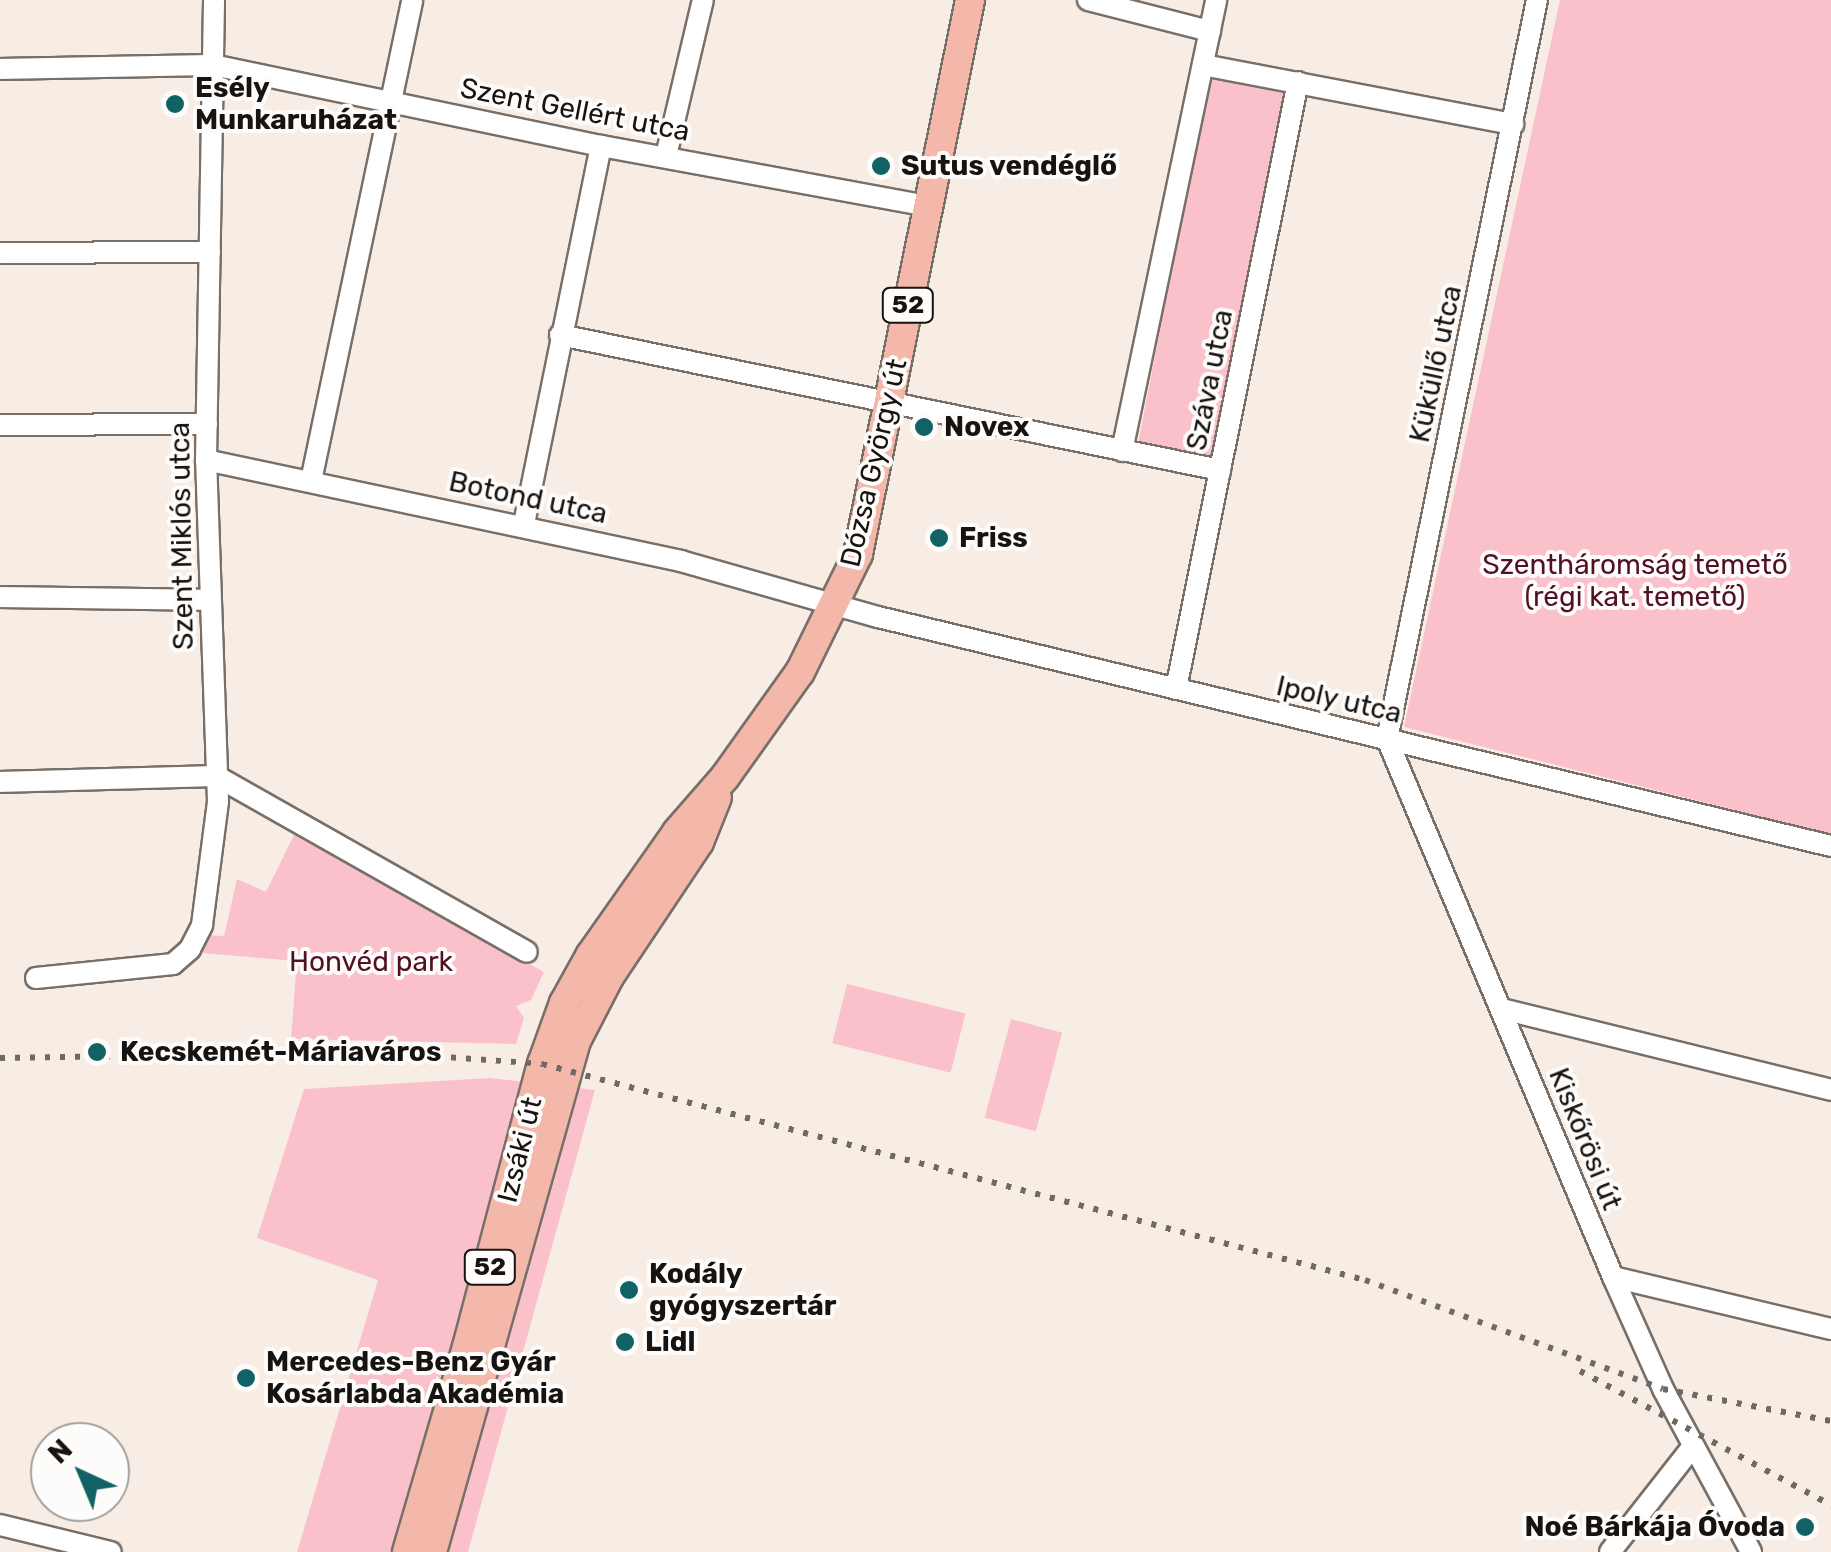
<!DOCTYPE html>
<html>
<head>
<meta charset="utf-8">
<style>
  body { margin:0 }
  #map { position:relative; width:1831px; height:1552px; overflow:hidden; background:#f8ede5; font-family:Rubik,sans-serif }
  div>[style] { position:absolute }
  .green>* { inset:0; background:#fac1cb; transform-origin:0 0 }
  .roads { filter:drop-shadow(2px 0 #786f68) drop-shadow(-2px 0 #786f68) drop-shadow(0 2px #786f68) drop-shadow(0 -2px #786f68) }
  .minor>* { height:20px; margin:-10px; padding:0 10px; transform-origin:10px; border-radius:10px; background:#fff }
  .major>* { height:28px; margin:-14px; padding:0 14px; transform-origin:14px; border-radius:14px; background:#f4b8aa }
  .rail>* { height:6px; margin-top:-3px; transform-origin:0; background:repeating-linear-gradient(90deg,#6f6964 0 5px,transparent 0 15px) }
  .dots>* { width:28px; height:28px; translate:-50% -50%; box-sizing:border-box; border:5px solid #fefcfa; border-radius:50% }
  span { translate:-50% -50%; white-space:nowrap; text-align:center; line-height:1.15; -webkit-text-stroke:8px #fefcfa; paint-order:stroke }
  .shield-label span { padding:2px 8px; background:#fefcfa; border:2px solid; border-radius:8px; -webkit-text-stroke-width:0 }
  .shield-label { font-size:25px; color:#161310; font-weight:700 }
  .poi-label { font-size:28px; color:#161310; font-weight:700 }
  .left { translate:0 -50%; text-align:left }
  .right { translate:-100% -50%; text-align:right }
  .street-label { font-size:28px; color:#161310 }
  .park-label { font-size:28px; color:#501124 }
  .north { position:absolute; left:30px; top:1422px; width:100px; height:100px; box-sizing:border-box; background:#fefcfa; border:2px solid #a19f9c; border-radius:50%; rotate:316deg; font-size:28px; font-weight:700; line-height:40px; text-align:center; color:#161310 }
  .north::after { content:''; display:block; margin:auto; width:35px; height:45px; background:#116265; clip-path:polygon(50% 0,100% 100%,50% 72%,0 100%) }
</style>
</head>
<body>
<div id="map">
  <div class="green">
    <i style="clip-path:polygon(1560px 0,1831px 0,1831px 834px,1404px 727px)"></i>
    <i style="left:1210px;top:73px;width:78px;height:376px;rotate:11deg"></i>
    <i style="clip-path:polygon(294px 835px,544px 972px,531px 1000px,516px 1006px,524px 1018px,516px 1044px,291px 1039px,297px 961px,201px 953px,206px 935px,224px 936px,237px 879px,266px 892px)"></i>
    <i style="left:847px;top:984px;width:122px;height:61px;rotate:14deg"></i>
    <i style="left:1011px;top:1019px;width:53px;height:102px;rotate:15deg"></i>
    <i style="clip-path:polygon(490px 1078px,595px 1090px,468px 1552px,297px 1552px,378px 1280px,257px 1238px,304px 1089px)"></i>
  </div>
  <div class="roads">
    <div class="minor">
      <i style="left:1088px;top:0;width:126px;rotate:14.3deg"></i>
      <i style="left:1203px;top:65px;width:316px;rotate:10.8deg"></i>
      <i style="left:0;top:69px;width:213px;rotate:-1.1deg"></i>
      <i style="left:213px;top:65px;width:396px;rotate:11.8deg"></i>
      <i style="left:601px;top:146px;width:332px;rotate:10.4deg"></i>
      <i style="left:666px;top:156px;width:160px;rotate:-76.7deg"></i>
      <i style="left:0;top:253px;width:210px;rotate:-0.3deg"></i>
      <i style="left:560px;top:335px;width:674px;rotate:11.56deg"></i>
      <i style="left:0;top:425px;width:207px;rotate:-0.3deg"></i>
      <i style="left:1122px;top:451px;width:461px;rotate:-78.2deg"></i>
      <i style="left:206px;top:460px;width:486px;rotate:12deg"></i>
      <i style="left:681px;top:561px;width:205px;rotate:15.9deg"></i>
      <i style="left:878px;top:617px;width:980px;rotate:13.51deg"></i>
      <i style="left:311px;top:481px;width:491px;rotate:-78.1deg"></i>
      <i style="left:524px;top:524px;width:386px;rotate:-78.5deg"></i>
      <i style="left:0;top:597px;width:208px;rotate:0.8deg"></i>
      <i style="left:1176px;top:689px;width:619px;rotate:-78.64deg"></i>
      <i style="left:1387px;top:739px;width:584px;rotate:67.21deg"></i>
      <i style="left:1613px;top:1277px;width:123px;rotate:65.9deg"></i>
      <i style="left:1663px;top:1389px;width:185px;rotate:61.6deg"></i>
      <i style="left:1387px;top:739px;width:754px;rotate:-78.53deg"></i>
      <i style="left:0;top:782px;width:216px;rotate:-1.6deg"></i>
      <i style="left:216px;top:776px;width:357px;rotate:29.5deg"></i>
      <i style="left:36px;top:978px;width:138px;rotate:-5.8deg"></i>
      <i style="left:173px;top:964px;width:23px;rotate:-41deg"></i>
      <i style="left:190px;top:949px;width:27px;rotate:-63deg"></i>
      <i style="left:202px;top:925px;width:125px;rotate:-82.6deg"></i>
      <i style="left:218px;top:801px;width:341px;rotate:-92deg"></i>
      <i style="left:206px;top:460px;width:460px;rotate:-89deg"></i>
      <i style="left:1502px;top:1009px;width:339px;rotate:13.8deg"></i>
      <i style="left:1613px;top:1277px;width:224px;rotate:13.4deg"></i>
      <i style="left:0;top:1525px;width:114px;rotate:13.7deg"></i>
      <i style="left:1610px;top:1552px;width:135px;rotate:-51.9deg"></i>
    </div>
    <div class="major">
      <i style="left:407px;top:1552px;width:214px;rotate:-73.7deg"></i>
      <i style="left:467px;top:1347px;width:293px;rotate:-75.2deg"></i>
      <i style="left:542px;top:1064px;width:65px;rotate:-70.2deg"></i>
      <i style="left:564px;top:1003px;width:54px;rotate:-61deg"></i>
      <i style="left:590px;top:956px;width:151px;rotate:-54.9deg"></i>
      <i style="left:677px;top:832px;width:73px;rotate:-48.9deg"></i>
      <i style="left:725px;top:777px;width:129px;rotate:-54.5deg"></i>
      <i style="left:800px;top:672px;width:131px;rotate:-63.8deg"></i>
      <i style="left:858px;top:554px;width:565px;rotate:-78.57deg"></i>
      <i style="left:432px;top:1552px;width:531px;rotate:-74.26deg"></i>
      <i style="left:576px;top:1041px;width:72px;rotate:-62.7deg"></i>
      <i style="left:609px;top:977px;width:162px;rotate:-56.3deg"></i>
      <i style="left:699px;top:842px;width:48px;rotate:-68.2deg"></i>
    </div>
  </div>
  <div class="rail">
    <i style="left:0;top:1058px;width:376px;rotate:-0.9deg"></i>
    <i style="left:376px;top:1052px;width:166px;rotate:4.1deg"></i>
    <i style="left:542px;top:1064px;width:851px;rotate:14.71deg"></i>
    <i style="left:1365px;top:1280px;width:317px;rotate:20.1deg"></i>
    <i style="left:1663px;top:1389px;width:171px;rotate:10.8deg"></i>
    <i style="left:1580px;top:1371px;width:285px;rotate:28.1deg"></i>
  </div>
  <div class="dots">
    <i style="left:175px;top:104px;background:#116265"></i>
    <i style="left:881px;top:166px;background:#116265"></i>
    <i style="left:924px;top:427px;background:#116265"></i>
    <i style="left:939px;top:538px;background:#116265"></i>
    <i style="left:97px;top:1052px;background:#116265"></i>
    <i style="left:629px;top:1290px;background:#116265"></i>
    <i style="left:625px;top:1342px;background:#116265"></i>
    <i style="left:246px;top:1378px;background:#116265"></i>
    <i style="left:1805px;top:1527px;background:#116265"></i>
  </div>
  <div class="shield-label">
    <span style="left:908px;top:305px">52</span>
    <span style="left:490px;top:1267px">52</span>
  </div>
  <div class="poi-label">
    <span class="left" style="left:195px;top:104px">Esély<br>Munkaruházat</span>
    <span class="left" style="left:901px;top:166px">Sutus vendéglő</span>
    <span class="left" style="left:944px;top:427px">Novex</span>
    <span class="left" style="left:959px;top:538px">Friss</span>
    <span class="left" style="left:120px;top:1052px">Kecskemét-Máriaváros</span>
    <span class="left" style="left:649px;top:1290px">Kodály<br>gyógyszertár</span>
    <span class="left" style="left:645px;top:1342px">Lidl</span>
    <span class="left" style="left:266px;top:1378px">Mercedes-Benz Gyár<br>Kosárlabda Akadémia</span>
    <span class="right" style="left:1785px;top:1527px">Noé Bárkája Óvoda</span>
  </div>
  <div class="street-label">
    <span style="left:575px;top:110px;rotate:11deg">Szent Gellért utca</span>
    <span style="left:1436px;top:364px;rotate:-78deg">Küküllő utca</span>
    <span style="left:1210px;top:380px;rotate:-79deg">Száva utca</span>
    <span style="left:874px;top:463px;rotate:-77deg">Dózsa György út</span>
    <span style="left:528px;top:498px;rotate:12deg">Botond utca</span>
    <span style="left:182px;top:536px;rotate:-91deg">Szent Miklós utca</span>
    <span style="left:1339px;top:700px;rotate:13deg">Ipoly utca</span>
    <span style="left:1585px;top:1139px;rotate:68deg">Kiskőrösi út</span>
    <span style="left:520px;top:1150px;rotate:-76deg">Izsáki út</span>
  </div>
  <div class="park-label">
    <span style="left:1635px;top:581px">Szentháromság temető<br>(régi kat. temető)</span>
    <span style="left:371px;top:962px">Honvéd park</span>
  </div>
  <div class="north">N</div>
</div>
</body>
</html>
